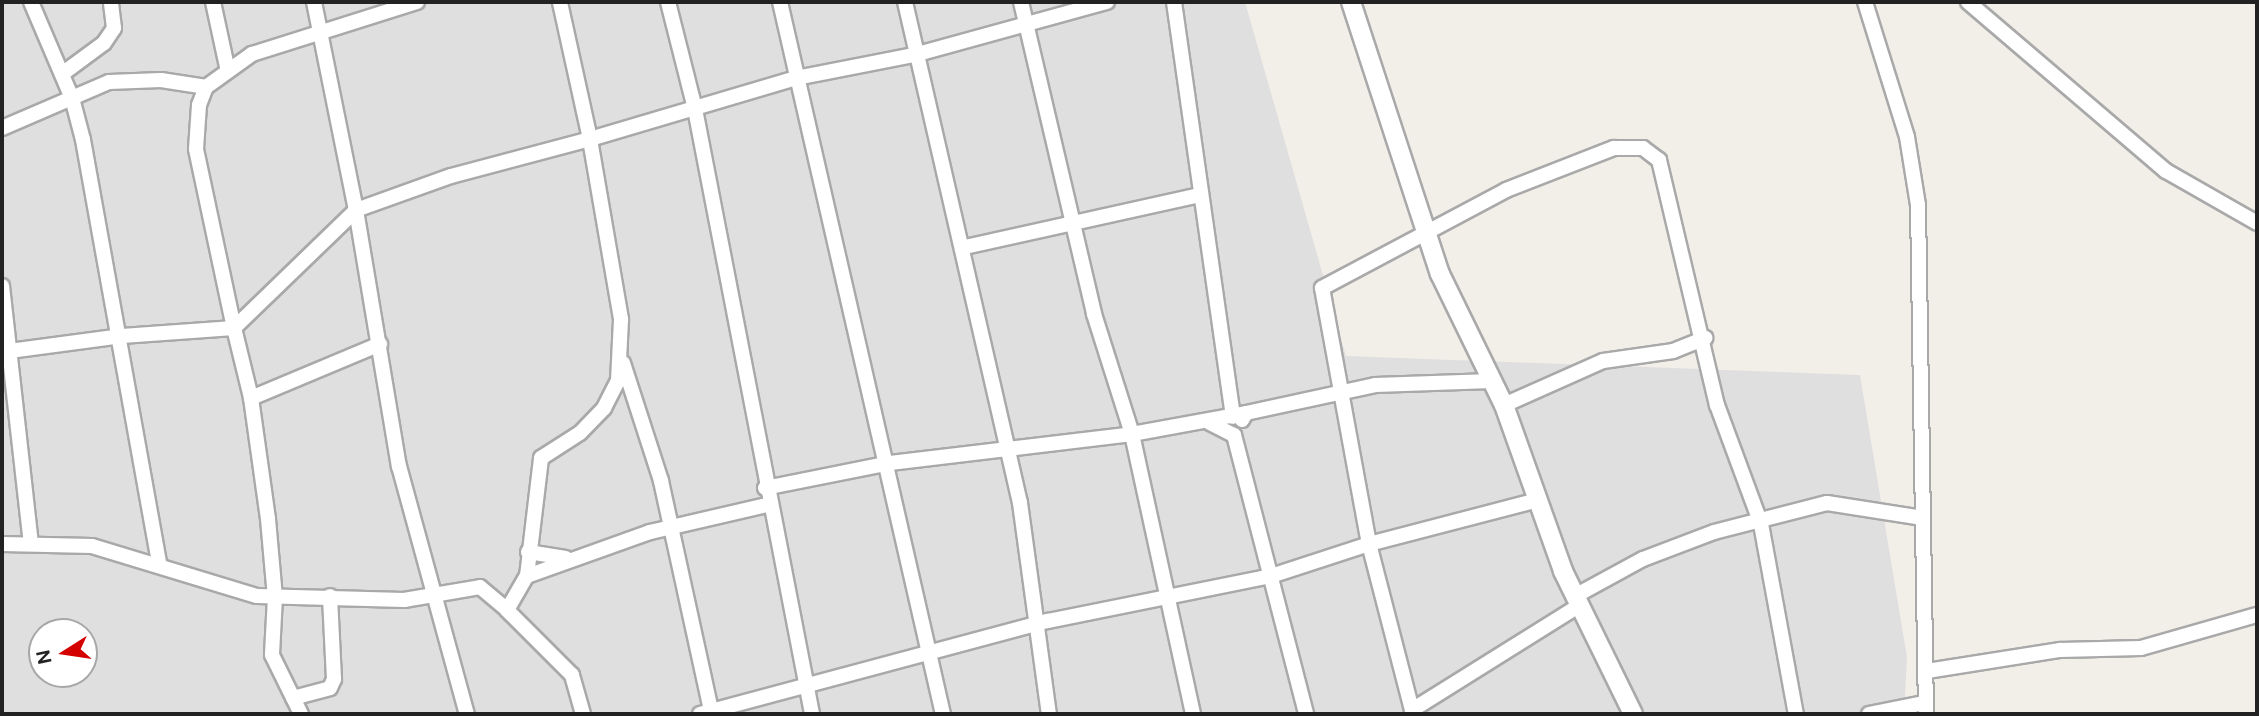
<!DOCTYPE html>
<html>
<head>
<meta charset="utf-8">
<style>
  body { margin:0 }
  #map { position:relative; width:2259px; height:716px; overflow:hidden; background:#f2efe9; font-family:"DM Sans",sans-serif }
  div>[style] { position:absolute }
  .residential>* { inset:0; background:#e0dfdf }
  .roads { filter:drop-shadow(2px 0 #a9a9a9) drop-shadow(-2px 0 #a9a9a9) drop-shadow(0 2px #a9a9a9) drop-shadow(0 -2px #a9a9a9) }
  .minor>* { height:14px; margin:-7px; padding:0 7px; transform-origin:7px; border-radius:7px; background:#fff }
  .tertiary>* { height:18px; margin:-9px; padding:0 9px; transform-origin:9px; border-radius:9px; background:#fff }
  span { translate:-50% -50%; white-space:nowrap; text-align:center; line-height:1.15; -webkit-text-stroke:7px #fff; paint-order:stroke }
  .frame { position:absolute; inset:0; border:4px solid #222; pointer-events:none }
  .north { position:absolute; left:28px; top:618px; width:70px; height:70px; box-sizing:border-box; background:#fff; border:2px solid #a7a7a7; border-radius:50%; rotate:258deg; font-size:19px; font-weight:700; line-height:28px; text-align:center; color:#222 }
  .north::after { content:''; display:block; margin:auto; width:24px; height:32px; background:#d40000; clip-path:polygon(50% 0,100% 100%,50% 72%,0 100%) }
</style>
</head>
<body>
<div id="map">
  <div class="residential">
    <i style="clip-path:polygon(evenodd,2px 2px,1245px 2px,1346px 356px,1860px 375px,1907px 657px,1904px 714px,2px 714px,2px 2px,42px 632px,84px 632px,84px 674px,42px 674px,42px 632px)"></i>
  </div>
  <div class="roads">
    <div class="minor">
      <i style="left:31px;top:2px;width:104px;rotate:66.9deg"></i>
      <i style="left:72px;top:98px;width:43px;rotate:75.3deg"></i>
      <i style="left:83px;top:140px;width:430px;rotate:79.8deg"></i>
      <i style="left:213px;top:2px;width:66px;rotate:77.8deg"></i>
      <i style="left:314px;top:2px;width:212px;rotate:78.6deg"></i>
      <i style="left:356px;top:210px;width:101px;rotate:-19.7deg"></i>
      <i style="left:451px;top:176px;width:144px;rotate:-14.9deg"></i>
      <i style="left:590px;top:139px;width:140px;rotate:-102.4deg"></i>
      <i style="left:668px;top:2px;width:110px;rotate:75.8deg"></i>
      <i style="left:695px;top:109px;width:616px;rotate:79.05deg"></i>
      <i style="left:780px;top:2px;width:730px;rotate:77.11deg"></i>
      <i style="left:905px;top:2px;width:514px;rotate:77.07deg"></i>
      <i style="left:1020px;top:503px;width:213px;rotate:82.2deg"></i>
      <i style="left:1021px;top:2px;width:320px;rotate:76.8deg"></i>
      <i style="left:1094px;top:314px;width:126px;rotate:72.4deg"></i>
      <i style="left:1132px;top:434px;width:287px;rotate:77.7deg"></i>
      <i style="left:1174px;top:2px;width:419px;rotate:81.9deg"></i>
      <i style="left:1865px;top:2px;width:141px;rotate:72.7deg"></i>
      <i style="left:1907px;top:137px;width:69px;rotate:80.8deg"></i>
      <i style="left:1918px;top:205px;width:509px;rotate:89.1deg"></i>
      <i style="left:1968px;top:2px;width:260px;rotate:40.5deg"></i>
      <i style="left:2166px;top:171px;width:105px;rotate:29.7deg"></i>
      <i style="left:62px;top:74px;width:52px;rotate:-36.4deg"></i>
      <i style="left:104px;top:43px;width:18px;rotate:-56deg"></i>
      <i style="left:114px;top:28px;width:26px;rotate:-97deg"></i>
      <i style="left:2px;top:128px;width:116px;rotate:-23.3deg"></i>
      <i style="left:109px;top:82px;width:52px;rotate:-2.2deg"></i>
      <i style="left:161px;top:80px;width:46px;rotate:8.8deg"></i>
      <i style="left:965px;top:247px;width:241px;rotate:-12.5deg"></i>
      <i style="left:2px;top:286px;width:259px;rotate:83.6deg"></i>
      <i style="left:234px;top:328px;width:170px;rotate:-44deg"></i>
      <i style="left:356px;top:210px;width:260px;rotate:80.5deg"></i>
      <i style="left:399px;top:466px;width:257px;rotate:74.7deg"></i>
      <i style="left:234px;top:328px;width:183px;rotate:-102deg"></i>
      <i style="left:196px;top:149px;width:44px;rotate:-86.1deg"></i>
      <i style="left:199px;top:105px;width:19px;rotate:-69deg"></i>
      <i style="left:206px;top:87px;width:57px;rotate:-35.7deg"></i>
      <i style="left:252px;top:54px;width:173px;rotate:-17.5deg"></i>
      <i style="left:2px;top:352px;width:121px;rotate:-7.6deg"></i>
      <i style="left:122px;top:336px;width:112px;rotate:-4.1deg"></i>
      <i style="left:234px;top:328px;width:72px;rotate:76.3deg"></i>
      <i style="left:251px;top:398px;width:122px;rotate:82deg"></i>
      <i style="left:268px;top:519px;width:78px;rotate:84.9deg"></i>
      <i style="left:275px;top:597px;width:58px;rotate:93deg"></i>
      <i style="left:272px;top:655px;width:66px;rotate:63.8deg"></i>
      <i style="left:623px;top:363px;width:124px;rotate:72.1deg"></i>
      <i style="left:661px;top:481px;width:239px;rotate:77.7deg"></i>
      <i style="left:251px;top:398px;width:140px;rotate:-22.7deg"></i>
      <i style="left:1504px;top:405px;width:108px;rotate:-24deg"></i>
      <i style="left:1603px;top:361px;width:71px;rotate:-8.1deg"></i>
      <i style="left:1673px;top:351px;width:35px;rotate:-22deg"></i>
      <i style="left:1242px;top:420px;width:8px;rotate:-60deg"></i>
      <i style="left:1246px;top:413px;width:132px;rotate:-12.2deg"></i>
      <i style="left:1375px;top:385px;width:117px;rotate:-2deg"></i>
      <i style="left:1210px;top:423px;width:27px;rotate:27deg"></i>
      <i style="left:1234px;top:435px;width:288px;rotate:75.5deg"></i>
      <i style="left:765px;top:488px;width:127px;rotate:-11.3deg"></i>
      <i style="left:890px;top:463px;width:244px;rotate:-6.8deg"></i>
      <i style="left:1132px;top:434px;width:116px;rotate:-10.4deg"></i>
      <i style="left:2px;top:544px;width:90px;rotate:1.3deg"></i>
      <i style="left:92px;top:546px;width:172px;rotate:16.9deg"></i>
      <i style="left:257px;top:596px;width:147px;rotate:1.6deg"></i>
      <i style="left:404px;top:600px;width:77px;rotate:-9.7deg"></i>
      <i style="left:480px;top:587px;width:35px;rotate:40deg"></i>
      <i style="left:528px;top:552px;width:38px;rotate:9deg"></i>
      <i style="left:527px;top:576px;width:131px;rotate:-19.7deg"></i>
      <i style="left:650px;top:532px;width:120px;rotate:-13deg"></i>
      <i style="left:1575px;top:596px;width:77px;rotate:-28.6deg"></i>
      <i style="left:1643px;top:559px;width:76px;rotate:-20.8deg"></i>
      <i style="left:1714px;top:532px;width:117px;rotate:-14.4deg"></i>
      <i style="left:1827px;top:503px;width:97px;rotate:8.9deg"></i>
      <i style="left:1927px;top:671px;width:135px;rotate:-9deg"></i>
      <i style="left:2060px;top:650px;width:81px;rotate:-1.4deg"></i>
      <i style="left:2141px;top:648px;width:121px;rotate:-15.9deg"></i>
      <i style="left:293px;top:698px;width:38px;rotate:-15deg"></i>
      <i style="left:330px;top:688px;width:10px;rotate:-66deg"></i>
      <i style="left:334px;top:679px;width:83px;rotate:-92.8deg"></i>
      <i style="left:1412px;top:710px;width:198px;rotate:-32deg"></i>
      <i style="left:583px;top:714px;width:41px;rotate:-105.8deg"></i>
      <i style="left:572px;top:675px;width:92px;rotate:-135deg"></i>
      <i style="left:507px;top:610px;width:39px;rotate:-60deg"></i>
      <i style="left:527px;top:576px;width:119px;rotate:-83.2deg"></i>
      <i style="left:541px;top:458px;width:46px;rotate:-32.7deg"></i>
      <i style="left:580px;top:433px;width:35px;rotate:-46deg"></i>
      <i style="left:604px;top:408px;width:30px;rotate:-63deg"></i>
      <i style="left:618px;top:381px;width:62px;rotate:-87.2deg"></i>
      <i style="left:621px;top:319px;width:183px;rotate:-99.8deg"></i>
      <i style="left:590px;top:139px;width:215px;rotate:-16.5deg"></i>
      <i style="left:796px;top:78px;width:124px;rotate:-11.1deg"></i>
      <i style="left:918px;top:54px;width:196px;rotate:-15.4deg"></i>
      <i style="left:700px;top:714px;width:360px;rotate:-15deg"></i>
      <i style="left:1048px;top:621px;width:227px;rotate:-11.4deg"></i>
      <i style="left:1271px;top:576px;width:103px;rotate:-18.1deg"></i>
      <i style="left:1369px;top:544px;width:260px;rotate:-100.4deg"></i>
      <i style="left:1322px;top:288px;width:208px;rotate:-28deg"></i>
      <i style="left:1506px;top:190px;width:116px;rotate:-21.3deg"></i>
      <i style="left:1614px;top:148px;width:29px"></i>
      <i style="left:1643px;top:148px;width:20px;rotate:37deg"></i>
      <i style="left:1659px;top:160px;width:252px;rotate:76.7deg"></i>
      <i style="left:1717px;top:405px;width:127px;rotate:69.7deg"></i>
      <i style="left:1761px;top:524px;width:193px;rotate:79.6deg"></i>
      <i style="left:1413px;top:714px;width:176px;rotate:-104.5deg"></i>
      <i style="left:1369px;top:544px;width:175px;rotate:-14.6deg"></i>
      <i style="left:1869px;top:714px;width:56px;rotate:-11.3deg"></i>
    </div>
    <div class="tertiary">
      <i style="left:1351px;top:2px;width:286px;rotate:71.9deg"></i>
      <i style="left:1440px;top:274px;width:146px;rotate:64deg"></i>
      <i style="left:1504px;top:405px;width:176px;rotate:70.4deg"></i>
      <i style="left:1563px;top:571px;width:159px;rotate:63.9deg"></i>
    </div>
  </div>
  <div class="frame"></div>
  <div class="north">N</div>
</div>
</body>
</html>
